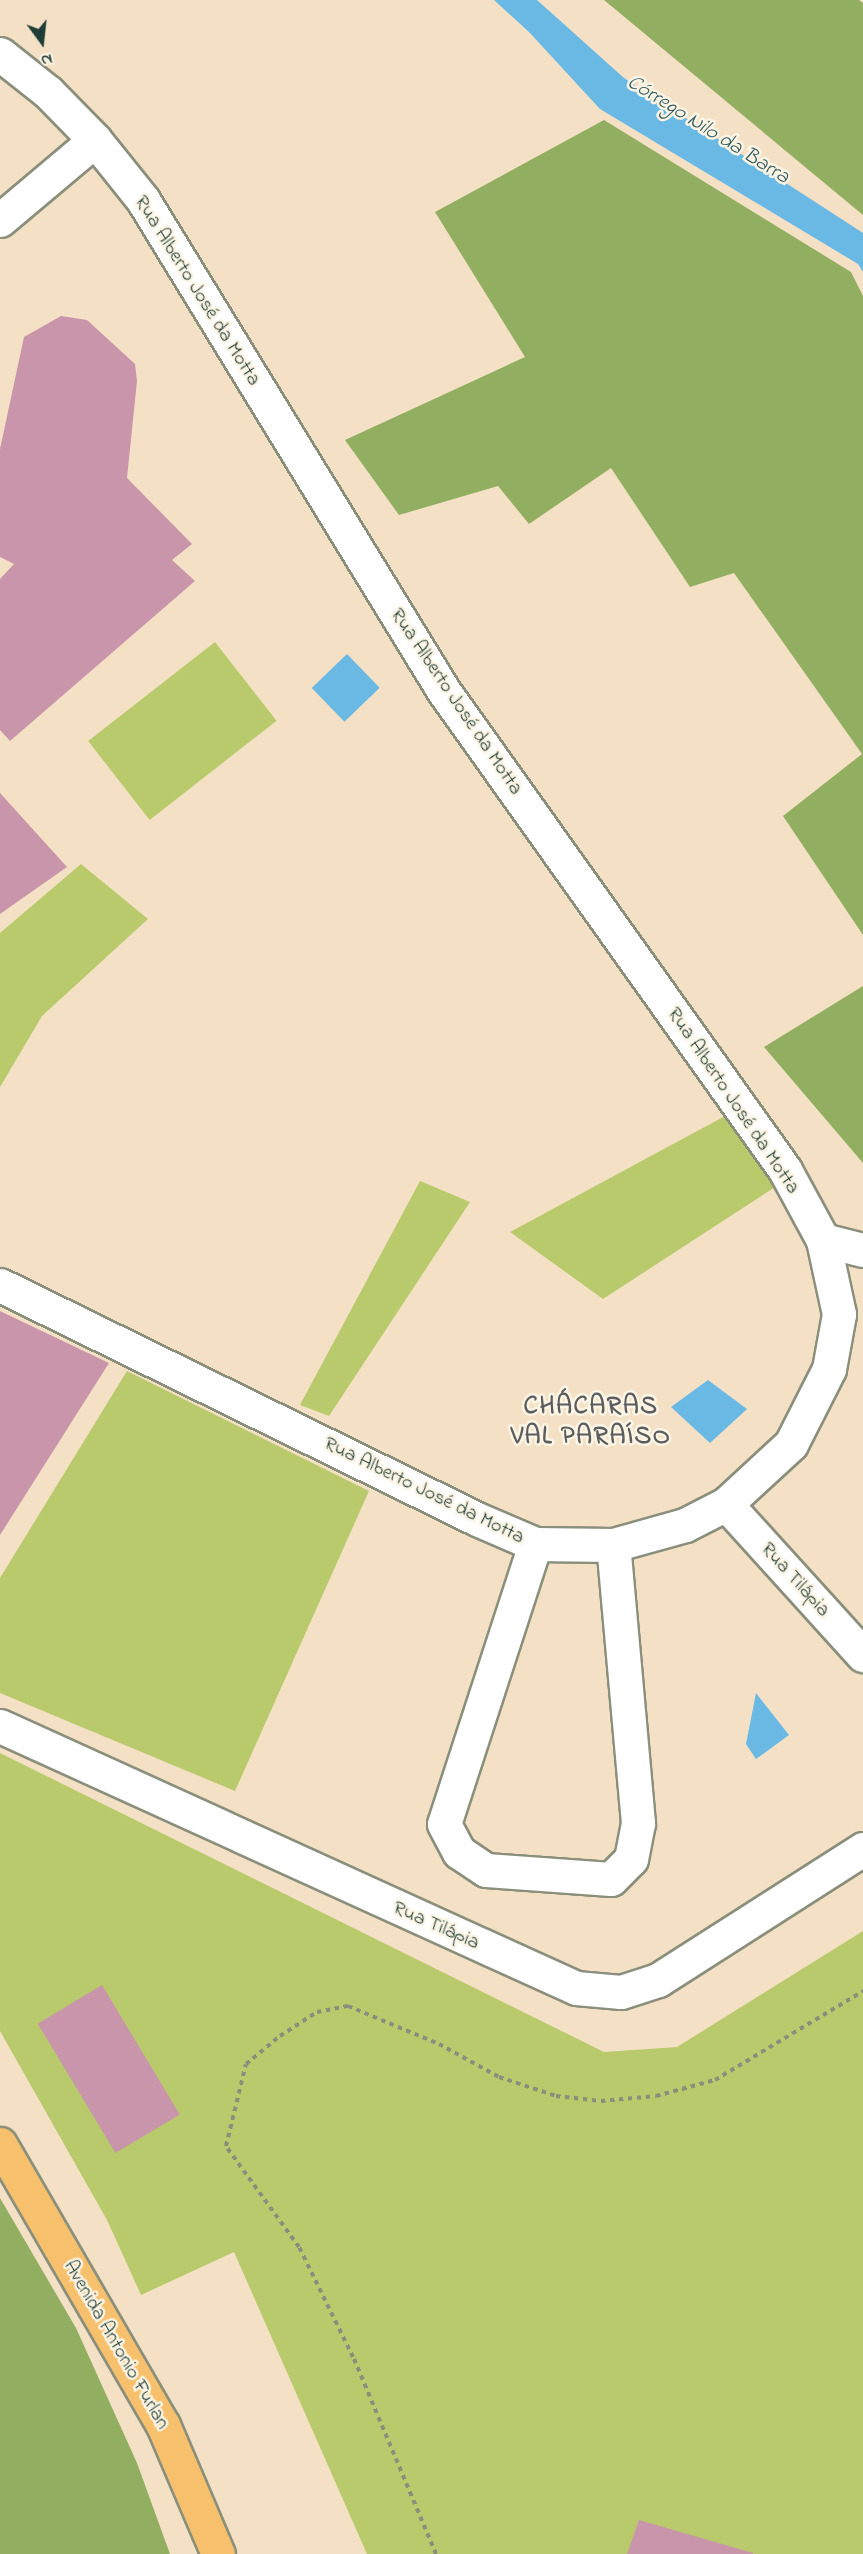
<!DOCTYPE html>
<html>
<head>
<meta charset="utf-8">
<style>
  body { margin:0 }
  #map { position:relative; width:863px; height:2554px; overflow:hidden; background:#f4e1c5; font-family:"Indie Flower",sans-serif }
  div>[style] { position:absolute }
  .green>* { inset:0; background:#b9ca6c; transform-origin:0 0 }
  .forest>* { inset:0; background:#92ae60 }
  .water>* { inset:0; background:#6ab8e4; transform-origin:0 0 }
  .building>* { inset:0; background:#c995ab; transform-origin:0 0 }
  .path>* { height:4px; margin-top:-2px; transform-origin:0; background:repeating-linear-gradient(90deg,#8a8f7c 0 4.5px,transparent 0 9px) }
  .roads { filter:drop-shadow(2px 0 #8a8f7c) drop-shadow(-2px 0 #8a8f7c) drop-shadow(0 2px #8a8f7c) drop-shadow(0 -2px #8a8f7c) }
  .minor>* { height:33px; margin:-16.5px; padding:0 16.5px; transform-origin:16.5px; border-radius:16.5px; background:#fff }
  .major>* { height:33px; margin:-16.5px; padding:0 16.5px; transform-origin:16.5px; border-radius:16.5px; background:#f7c06c }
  span { translate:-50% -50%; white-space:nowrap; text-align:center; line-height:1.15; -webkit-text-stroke:5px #fcf5e5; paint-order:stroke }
  .street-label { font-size:20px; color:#1f3d34 }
  .water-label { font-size:21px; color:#325c60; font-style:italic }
  .district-label { font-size:26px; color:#5a5c5e; font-weight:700; letter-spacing:1.5px }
  .north { position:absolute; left:12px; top:12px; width:60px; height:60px; -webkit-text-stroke:4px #fcf5e5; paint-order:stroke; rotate:165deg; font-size:16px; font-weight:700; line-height:24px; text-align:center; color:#1f3d34 }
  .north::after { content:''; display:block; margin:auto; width:21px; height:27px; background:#1f3d34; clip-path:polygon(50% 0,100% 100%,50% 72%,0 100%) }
</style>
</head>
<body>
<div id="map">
  <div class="green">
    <i style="left:215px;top:642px;width:100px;height:161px;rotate:52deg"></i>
    <i style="clip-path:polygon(81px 864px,148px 919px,42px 1016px,0 1087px,0 933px)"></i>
    <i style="clip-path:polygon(725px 1116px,775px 1187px,603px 1299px,510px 1232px)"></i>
    <i style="clip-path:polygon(420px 1181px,470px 1202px,329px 1416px,300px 1405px)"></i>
    <i style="clip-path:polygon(127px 1371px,369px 1491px,235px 1791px,0 1693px,0 1578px)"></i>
    <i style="clip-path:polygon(0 1753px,604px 2052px,677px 2047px,863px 1931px,863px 2554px,367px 2554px,234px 2252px,141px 2295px,107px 2220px,0 2031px)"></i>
  </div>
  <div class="forest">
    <i style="clip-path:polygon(604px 0,859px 0,863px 3px,863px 215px)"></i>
    <i style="clip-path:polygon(604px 120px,851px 272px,863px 296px,863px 935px,783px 816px,862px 754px,734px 573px,690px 587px,611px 468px,529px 524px,498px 486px,399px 515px,345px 440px,525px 357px,435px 212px)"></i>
    <i style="clip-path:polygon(863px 986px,863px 1163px,764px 1047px)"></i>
    <i style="clip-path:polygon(0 2198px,76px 2328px,137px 2463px,170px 2554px,0 2554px)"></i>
  </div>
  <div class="water">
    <i style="clip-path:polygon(494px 0,537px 0,624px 78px,863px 233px,863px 272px,858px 264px,600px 109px,529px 32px)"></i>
    <i style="left:347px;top:654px;width:47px;height:49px;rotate:46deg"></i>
    <i style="clip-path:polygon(708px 1380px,747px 1409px,710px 1443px,671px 1407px)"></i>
    <i style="clip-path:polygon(756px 1693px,789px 1735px,756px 1759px,746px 1744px)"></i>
  </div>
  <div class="building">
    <i style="clip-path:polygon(61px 316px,87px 320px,135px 364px,137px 381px,127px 478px,192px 544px,172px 560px,195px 581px,10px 741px,0 730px,0 579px,14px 564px,0 557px,0 449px,24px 337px)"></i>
    <i style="clip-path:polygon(0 793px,67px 867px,0 914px)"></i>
    <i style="clip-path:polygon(0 1311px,109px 1363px,0 1535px)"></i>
    <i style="left:102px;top:1985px;width:151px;height:75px;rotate:59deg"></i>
    <i style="clip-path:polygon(639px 2520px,753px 2553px,753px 2554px,627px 2554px)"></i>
  </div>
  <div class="path">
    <i style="left:436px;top:2554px;width:214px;rotate:-112.8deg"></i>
    <i style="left:353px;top:2357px;width:123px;rotate:-116.1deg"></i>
    <i style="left:299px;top:2247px;width:125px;rotate:-125.9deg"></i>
    <i style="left:226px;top:2146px;width:84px;rotate:-76.3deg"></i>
    <i style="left:246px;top:2064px;width:44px;rotate:-39.5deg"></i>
    <i style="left:280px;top:2036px;width:44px;rotate:-33deg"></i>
    <i style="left:317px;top:2012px;width:32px;rotate:-11deg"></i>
    <i style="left:348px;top:2006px;width:99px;rotate:22.7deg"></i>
    <i style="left:439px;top:2044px;width:68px;rotate:28.8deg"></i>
    <i style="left:499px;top:2077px;width:60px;rotate:18.4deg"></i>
    <i style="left:556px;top:2096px;width:45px;rotate:6.3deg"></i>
    <i style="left:601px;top:2101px;width:55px;rotate:-5.2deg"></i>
    <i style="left:656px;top:2096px;width:61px;rotate:-15.2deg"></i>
    <i style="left:715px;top:2080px;width:173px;rotate:-31deg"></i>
  </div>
  <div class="roads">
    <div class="minor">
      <i style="left:0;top:54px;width:61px;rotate:38.4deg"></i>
      <i style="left:48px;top:92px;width:67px;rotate:45.6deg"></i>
      <i style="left:95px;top:140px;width:77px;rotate:51.3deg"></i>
      <i style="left:143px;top:200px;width:575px;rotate:58.52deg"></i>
      <i style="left:443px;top:690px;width:589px;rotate:54.53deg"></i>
      <i style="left:785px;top:1170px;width:80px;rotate:61.5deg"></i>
      <i style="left:823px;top:1240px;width:76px;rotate:77.8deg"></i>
      <i style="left:839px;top:1314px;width:56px;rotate:100.3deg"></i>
      <i style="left:829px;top:1369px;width:84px;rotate:116.9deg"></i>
      <i style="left:791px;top:1444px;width:88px;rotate:137.3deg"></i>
      <i style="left:726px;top:1504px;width:46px;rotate:152.9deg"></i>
      <i style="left:685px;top:1525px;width:75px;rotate:164.5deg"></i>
      <i style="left:613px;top:1545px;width:78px;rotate:-179.3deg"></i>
      <i style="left:535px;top:1544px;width:63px;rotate:-156.7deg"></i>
      <i style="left:477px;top:1519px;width:531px;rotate:-153.87deg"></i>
      <i style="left:0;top:220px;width:124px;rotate:-40.1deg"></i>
      <i style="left:823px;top:1240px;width:41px;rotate:14deg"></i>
      <i style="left:726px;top:1504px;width:204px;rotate:47.8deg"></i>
      <i style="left:535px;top:1544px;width:294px;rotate:108deg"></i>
      <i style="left:444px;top:1824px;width:32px;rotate:62deg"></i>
      <i style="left:459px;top:1852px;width:32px;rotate:34deg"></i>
      <i style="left:486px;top:1870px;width:125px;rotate:4.1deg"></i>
      <i style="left:611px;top:1879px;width:28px;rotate:-45deg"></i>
      <i style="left:631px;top:1859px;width:37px;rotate:-79deg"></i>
      <i style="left:638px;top:1823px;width:279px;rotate:-95.1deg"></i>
      <i style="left:0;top:1726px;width:633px;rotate:24.46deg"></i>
      <i style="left:576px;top:1988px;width:45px;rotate:5.1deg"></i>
      <i style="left:621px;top:1992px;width:39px;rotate:-18deg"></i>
      <i style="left:658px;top:1980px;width:243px;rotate:-32.6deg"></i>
    </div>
    <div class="major">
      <i style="left:0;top:2144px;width:325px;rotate:59.9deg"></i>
      <i style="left:163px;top:2425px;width:140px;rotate:66.9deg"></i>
    </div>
  </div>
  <div class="street-label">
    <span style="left:197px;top:291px;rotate:58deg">Rua Alberto José da Motta</span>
    <span style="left:456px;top:702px;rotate:56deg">Rua Alberto José da Motta</span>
    <span style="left:733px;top:1101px;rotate:56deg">Rua Alberto José da Motta</span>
    <span style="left:424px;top:1491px;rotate:26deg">Rua Alberto José da Motta</span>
    <span style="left:795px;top:1580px;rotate:48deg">Rua Tilápia</span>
    <span style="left:436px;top:1926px;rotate:24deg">Rua Tilápia</span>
    <span style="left:116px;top:2345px;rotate:60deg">Avenida Antonio Furlan</span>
  </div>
  <div class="water-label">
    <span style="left:708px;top:130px;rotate:32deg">Córrego Nilo da Barra</span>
  </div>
  <div class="district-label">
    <span style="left:591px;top:1423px">CHÁCARAS<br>VAL PARAÍSO</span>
  </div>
  <div class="north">N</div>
</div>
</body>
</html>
